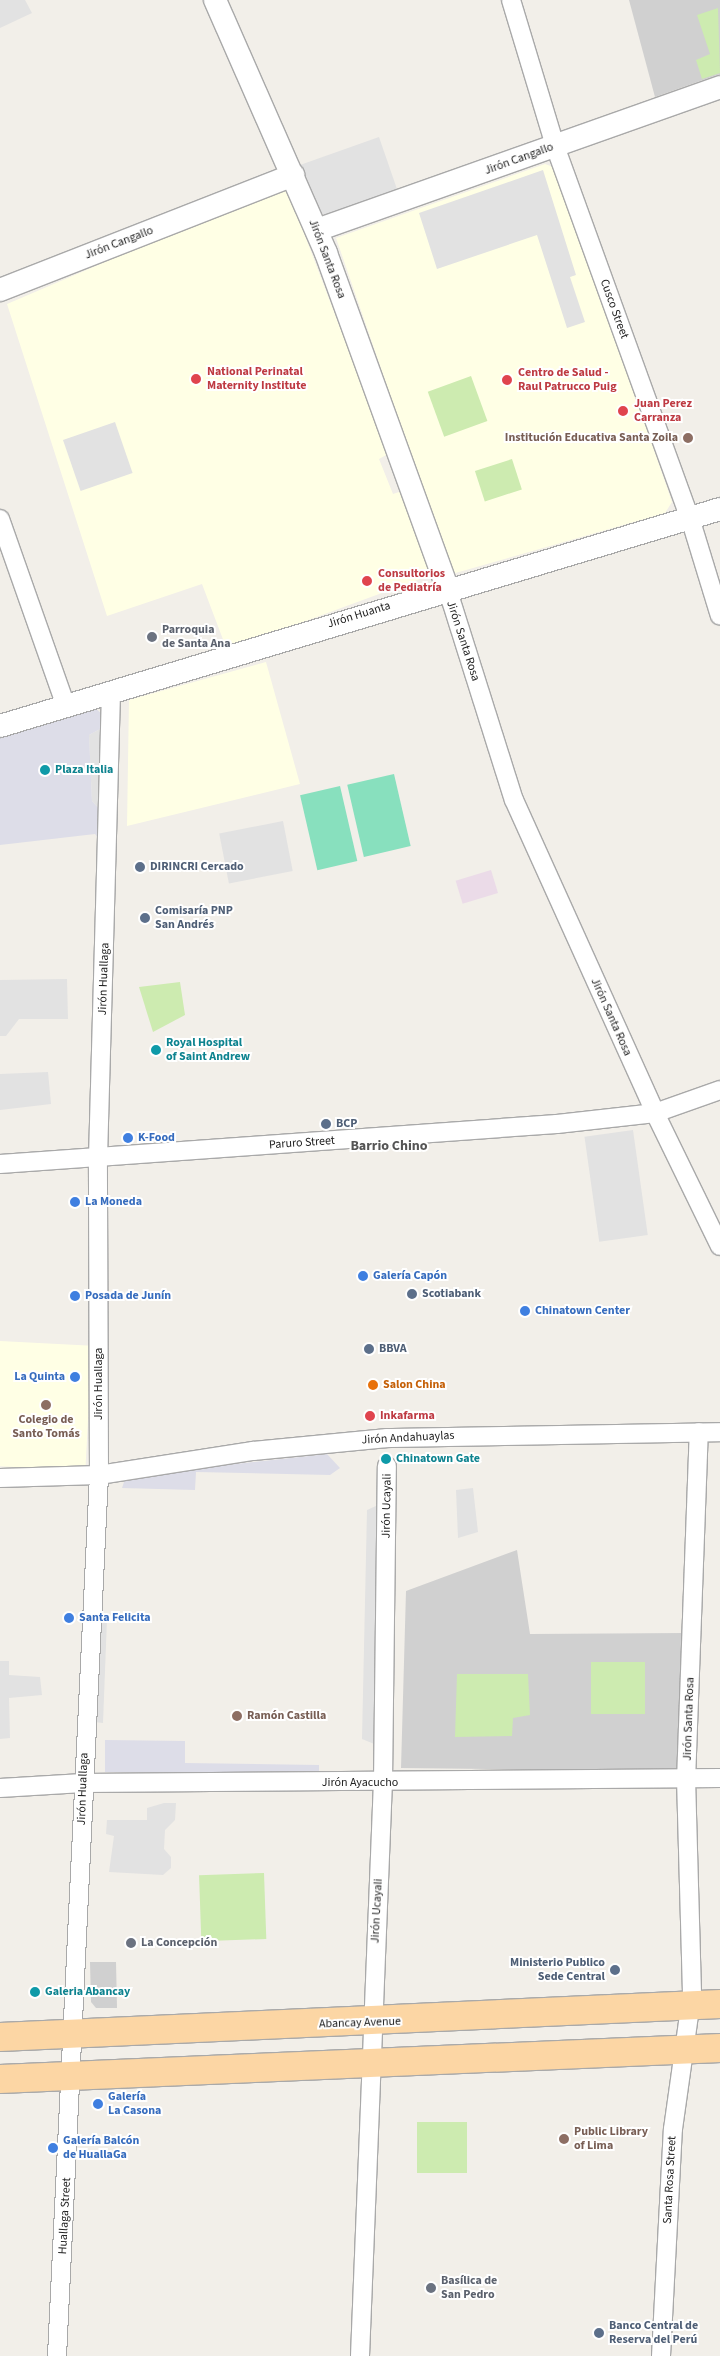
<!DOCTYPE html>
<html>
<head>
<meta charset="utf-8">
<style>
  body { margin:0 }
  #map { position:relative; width:720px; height:2356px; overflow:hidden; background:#f2efe9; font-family:"Source Sans 3",sans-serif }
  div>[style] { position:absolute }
  .industrial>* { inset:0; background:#ebdbe8; transform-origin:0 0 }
  .education>* { inset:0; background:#ffffe5; transform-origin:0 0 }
  .religious>* { inset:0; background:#d0d0d0 }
  .grass>* { inset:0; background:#cdebb0; transform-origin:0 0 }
  .pitch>* { inset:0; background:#88e0be; transform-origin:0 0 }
  .parking>* { inset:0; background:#e2e2e2; transform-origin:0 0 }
  .plaza>* { inset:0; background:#dddde8 }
  .roads { filter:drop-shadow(1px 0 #a9a9a9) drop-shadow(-1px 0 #a9a9a9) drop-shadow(0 1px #a9a9a9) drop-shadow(0 -1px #a9a9a9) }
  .minor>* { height:18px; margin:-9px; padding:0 9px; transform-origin:9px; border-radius:9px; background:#fff }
  .tertiary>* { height:22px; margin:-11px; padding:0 11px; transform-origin:11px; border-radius:11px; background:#fff }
  .primary>* { height:28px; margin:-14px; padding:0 14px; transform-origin:14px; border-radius:14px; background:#fcd6a4 }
  .dots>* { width:14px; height:14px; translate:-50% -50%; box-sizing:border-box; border:2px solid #fff; border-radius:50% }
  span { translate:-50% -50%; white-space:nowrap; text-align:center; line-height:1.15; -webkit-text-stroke:4px #fff; paint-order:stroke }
  .street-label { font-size:12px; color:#222 }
  .health-label { font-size:12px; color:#be3a42; font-weight:700 }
  .left { translate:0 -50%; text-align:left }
  .education-label { font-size:12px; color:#785e54; font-weight:700 }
  .right { translate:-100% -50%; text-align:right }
  .worship-label { font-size:12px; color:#5b616d; font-weight:700 }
  .culture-label { font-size:12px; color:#0d838f; font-weight:700 }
  .service-label { font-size:12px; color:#4e5e75; font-weight:700 }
  .shop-label { font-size:12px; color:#366cbe; font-weight:700 }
  .food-label { font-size:12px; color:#c56008; font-weight:700 }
  .neighbourhood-label { font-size:14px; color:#555; font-weight:700 }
</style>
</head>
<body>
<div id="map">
  <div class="industrial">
    <i style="left:491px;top:870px;width:24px;height:37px;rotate:73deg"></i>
  </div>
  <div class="education">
    <i style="clip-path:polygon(545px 164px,556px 168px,672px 502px,665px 513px,452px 574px,336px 238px)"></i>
    <i style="clip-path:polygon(278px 188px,288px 191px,388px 454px,379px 459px,393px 494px,402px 491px,431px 571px,420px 579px,227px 650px,202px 584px,107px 616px,7px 304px)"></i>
    <i style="clip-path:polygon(266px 662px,300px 784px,127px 826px,129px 700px)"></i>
    <i style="left:0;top:1341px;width:92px;height:125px;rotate:3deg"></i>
  </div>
  <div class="religious">
    <i style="clip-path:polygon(629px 0,720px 0,720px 74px,655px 97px)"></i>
    <i style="clip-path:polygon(517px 1550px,530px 1634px,684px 1633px,678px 1771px,401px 1768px,406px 1591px)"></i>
    <i style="clip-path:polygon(90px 1962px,116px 1962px,117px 2008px,96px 2008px,91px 2002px)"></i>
  </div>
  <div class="grass">
    <i style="clip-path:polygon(718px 8px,720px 73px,702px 79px,696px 60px,710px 54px,697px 15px)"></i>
    <i style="left:471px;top:376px;width:48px;height:46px;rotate:70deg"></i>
    <i style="left:512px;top:459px;width:32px;height:39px;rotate:72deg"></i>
    <i style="clip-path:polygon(180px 982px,185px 1015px,153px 1032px,139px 987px)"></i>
    <i style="left:591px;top:1662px;width:54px;height:52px"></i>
    <i style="clip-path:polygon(457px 1674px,528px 1674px,530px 1715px,513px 1718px,512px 1736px,455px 1737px)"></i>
    <i style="left:264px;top:1873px;width:66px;height:65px;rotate:88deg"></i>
    <i style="left:417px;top:2122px;width:50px;height:51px"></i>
  </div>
  <div class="pitch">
    <i style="left:394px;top:774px;width:74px;height:48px;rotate:77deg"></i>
    <i style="left:340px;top:786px;width:77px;height:41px;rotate:77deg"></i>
  </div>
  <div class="parking">
    <i style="clip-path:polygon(0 0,25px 0,32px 13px,0 28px)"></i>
    <i style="clip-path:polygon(379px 137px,398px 192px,324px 215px,316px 208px,300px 165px)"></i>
    <i style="clip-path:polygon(543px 170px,576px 275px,570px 277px,585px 322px,567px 328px,537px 235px,437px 269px,419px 213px)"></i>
    <i style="left:115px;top:422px;width:54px;height:55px;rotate:71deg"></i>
    <i style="clip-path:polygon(102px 728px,102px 812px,92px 801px,89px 735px)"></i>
    <i style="left:283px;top:821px;width:51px;height:65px;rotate:79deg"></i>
    <i style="clip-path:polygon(67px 979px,68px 1019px,19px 1019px,6px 1036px,0 1036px,0 980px)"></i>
    <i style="clip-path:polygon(48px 1072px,51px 1104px,0 1110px,0 1074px)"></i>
    <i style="left:633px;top:1130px;width:106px;height:49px;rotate:82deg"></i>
    <i style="clip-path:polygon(473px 1488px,478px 1532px,458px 1538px,456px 1490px)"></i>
    <i style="clip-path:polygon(387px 1501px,384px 1748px,362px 1739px,367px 1510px)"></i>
    <i style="clip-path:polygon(92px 1618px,107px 1619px,103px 1723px,85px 1721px)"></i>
    <i style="clip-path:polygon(0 1661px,9px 1661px,9px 1675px,40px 1677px,42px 1695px,9px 1698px,10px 1738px,0 1739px)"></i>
    <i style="clip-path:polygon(164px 1803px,176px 1803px,175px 1820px,165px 1830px,164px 1849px,171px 1857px,171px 1868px,163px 1875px,109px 1872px,114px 1836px,106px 1834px,107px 1820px,147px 1820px,147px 1808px)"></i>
  </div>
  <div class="plaza">
    <i style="clip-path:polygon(95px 708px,102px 714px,102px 728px,89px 735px,92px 801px,102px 812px,99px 839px,95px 834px,0 845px,0 738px,32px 724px)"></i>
    <i style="clip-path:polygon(327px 1454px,340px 1468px,330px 1475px,196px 1472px,195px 1490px,122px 1488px,126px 1476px)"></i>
    <i style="clip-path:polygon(105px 1740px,185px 1741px,185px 1763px,319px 1765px,319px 1775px,105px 1772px)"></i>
  </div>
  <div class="roads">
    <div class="minor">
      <i style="left:511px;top:0;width:152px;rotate:73.2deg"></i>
      <i style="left:555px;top:146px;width:396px;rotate:70.1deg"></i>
      <i style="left:690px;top:518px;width:102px;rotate:73deg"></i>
      <i style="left:0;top:519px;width:198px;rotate:70.6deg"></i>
      <i style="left:447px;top:588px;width:222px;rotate:72.5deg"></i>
      <i style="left:514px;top:800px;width:343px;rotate:65.7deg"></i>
      <i style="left:655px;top:1113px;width:148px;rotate:64deg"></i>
      <i style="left:0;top:1164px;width:558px;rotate:-4.11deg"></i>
      <i style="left:557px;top:1124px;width:99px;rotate:-6.4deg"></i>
      <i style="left:655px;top:1113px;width:69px;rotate:-19.5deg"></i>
      <i style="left:0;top:1478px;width:99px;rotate:-1.7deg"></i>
      <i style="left:99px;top:1475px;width:156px;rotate:-8.9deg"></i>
      <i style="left:253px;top:1451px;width:135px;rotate:-5.5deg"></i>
      <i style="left:387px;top:1438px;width:333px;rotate:-1deg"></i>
      <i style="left:0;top:1788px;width:83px;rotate:-3.4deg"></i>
      <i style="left:83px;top:1783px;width:637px;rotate:-0.45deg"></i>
      <i style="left:57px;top:2356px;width:882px;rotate:-87.27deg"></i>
      <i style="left:99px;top:1475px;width:317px;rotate:-90.2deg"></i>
      <i style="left:98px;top:1158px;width:466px;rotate:-88.4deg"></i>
      <i style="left:360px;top:2356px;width:574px;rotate:-87.71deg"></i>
      <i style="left:383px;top:1782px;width:316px;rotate:-89.3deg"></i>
      <i style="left:661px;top:2356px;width:227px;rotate:-87deg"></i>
      <i style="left:673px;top:2129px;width:137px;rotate:-82deg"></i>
      <i style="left:692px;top:1993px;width:212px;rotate:-91.6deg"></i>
      <i style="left:686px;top:1781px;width:349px;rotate:-87.9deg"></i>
    </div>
    <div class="tertiary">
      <i style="left:215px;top:0;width:276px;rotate:66.3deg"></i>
      <i style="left:326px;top:253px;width:356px;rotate:70.1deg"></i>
      <i style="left:317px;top:230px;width:428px;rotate:-19.5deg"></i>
      <i style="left:0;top:290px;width:315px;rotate:-21.4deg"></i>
      <i style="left:0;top:726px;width:752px;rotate:-16.77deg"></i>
    </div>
    <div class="primary">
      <i style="left:0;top:2037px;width:721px;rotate:-2.62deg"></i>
      <i style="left:0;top:2079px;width:721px;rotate:-2.47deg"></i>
    </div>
  </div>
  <div class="dots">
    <i style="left:196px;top:379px;background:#e0444e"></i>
    <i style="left:507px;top:380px;background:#e0444e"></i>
    <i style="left:623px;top:411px;background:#e0444e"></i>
    <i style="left:688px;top:438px;background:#8d6e63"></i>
    <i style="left:367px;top:581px;background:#e0444e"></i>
    <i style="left:152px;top:637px;background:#6b7280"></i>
    <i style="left:45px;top:770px;background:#0f9aa8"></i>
    <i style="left:140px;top:867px;background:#5c6f8a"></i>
    <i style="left:145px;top:918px;background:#5c6f8a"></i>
    <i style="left:156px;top:1050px;background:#0f9aa8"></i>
    <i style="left:326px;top:1124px;background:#5c6f8a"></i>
    <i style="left:128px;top:1138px;background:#3f7fe0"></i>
    <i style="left:75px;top:1202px;background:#3f7fe0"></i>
    <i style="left:363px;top:1276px;background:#3f7fe0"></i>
    <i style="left:412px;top:1294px;background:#5c6f8a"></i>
    <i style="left:75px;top:1296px;background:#3f7fe0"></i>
    <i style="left:525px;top:1311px;background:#3f7fe0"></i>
    <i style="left:369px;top:1349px;background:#5c6f8a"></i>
    <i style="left:75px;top:1377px;background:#3f7fe0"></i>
    <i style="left:373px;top:1385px;background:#e8710a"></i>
    <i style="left:46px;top:1405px;background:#8d6e63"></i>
    <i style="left:370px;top:1416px;background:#e0444e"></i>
    <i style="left:386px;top:1459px;background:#0f9aa8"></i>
    <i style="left:69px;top:1618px;background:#3f7fe0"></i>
    <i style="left:237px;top:1716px;background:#8d6e63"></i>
    <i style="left:131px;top:1943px;background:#6b7280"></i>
    <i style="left:615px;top:1970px;background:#5c6f8a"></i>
    <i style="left:35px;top:1992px;background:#0f9aa8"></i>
    <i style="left:98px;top:2104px;background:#3f7fe0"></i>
    <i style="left:564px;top:2139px;background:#8d6e63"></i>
    <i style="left:53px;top:2148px;background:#3f7fe0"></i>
    <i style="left:431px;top:2288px;background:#6b7280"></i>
    <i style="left:599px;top:2333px;background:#5c6f8a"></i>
  </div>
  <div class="street-label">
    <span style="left:519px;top:159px;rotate:-20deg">Jirón Cangallo</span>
    <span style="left:119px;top:243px;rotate:-21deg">Jirón Cangallo</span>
    <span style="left:327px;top:259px;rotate:69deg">Jirón Santa Rosa</span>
    <span style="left:614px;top:309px;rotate:70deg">Cusco Street</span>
    <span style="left:359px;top:615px;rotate:-17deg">Jirón Huanta</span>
    <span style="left:463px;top:641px;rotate:72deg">Jirón Santa Rosa</span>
    <span style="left:104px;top:979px;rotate:-88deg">Jirón Huallaga</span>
    <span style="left:611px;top:1017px;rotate:66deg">Jirón Santa Rosa</span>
    <span style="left:302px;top:1143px;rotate:-4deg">Paruro Street</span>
    <span style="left:99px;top:1384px;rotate:-90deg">Jirón Huallaga</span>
    <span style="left:408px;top:1438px;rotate:-3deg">Jirón Andahuaylas</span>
    <span style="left:387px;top:1506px;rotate:-89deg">Jirón Ucayali</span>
    <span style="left:689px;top:1719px;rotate:-88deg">Jirón Santa Rosa</span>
    <span style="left:360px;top:1783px">Jirón Ayacucho</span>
    <span style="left:83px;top:1789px;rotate:-88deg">Jirón Huallaga</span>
    <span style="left:377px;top:1911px;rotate:-87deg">Jirón Ucayali</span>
    <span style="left:360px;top:2023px;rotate:-2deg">Abancay Avenue</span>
    <span style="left:670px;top:2180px;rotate:-87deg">Santa Rosa Street</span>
    <span style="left:65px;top:2216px;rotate:-87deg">Huallaga Street</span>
  </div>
  <div class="health-label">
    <span class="left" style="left:207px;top:379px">National Perinatal<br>Maternity Institute</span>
    <span class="left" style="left:518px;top:380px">Centro de Salud -<br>Raul Patrucco Puig</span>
    <span class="left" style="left:634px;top:411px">Juan Perez<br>Carranza</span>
    <span class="left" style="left:378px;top:581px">Consultorios<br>de Pediatría</span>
    <span class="left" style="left:380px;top:1416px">Inkafarma</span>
  </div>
  <div class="education-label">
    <span class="right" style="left:678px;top:438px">Institución Educativa Santa Zoila</span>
    <span style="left:46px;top:1427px">Colegio de<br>Santo Tomás</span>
    <span class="left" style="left:247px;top:1716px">Ramón Castilla</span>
    <span class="left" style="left:574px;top:2139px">Public Library<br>of Lima</span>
  </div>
  <div class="worship-label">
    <span class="left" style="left:162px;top:637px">Parroquia<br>de Santa Ana</span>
    <span class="left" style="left:141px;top:1943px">La Concepción</span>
    <span class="left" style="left:441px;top:2288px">Basílica de<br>San Pedro</span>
  </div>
  <div class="culture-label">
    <span class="left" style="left:55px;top:770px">Plaza Italia</span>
    <span class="left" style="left:166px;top:1050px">Royal Hospital<br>of Saint Andrew</span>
    <span class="left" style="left:396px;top:1459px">Chinatown Gate</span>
    <span class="left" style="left:45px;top:1992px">Galeria Abancay</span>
  </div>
  <div class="service-label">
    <span class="left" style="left:150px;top:867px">DIRINCRI Cercado</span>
    <span class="left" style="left:155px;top:918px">Comisaría PNP<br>San Andrés</span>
    <span class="left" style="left:336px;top:1124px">BCP</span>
    <span class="left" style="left:422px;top:1294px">Scotiabank</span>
    <span class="left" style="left:379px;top:1349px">BBVA</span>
    <span class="right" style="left:605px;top:1970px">Ministerio Publico<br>Sede Central</span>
    <span class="left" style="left:609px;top:2333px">Banco Central de<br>Reserva del Perú</span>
  </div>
  <div class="shop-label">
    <span class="left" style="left:138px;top:1138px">K-Food</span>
    <span class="left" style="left:85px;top:1202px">La Moneda</span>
    <span class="left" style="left:373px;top:1276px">Galería Capón</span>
    <span class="left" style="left:85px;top:1296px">Posada de Junín</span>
    <span class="left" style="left:535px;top:1311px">Chinatown Center</span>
    <span class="right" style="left:65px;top:1377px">La Quinta</span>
    <span class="left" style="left:79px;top:1618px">Santa Felicita</span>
    <span class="left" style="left:108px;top:2104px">Galería<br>La Casona</span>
    <span class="left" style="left:63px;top:2148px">Galería Balcón<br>de HuallaGa</span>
  </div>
  <div class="food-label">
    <span class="left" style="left:383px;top:1385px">Salon China</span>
  </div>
  <div class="neighbourhood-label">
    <span style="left:389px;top:1146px">Barrio Chino</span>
  </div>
</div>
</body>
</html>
